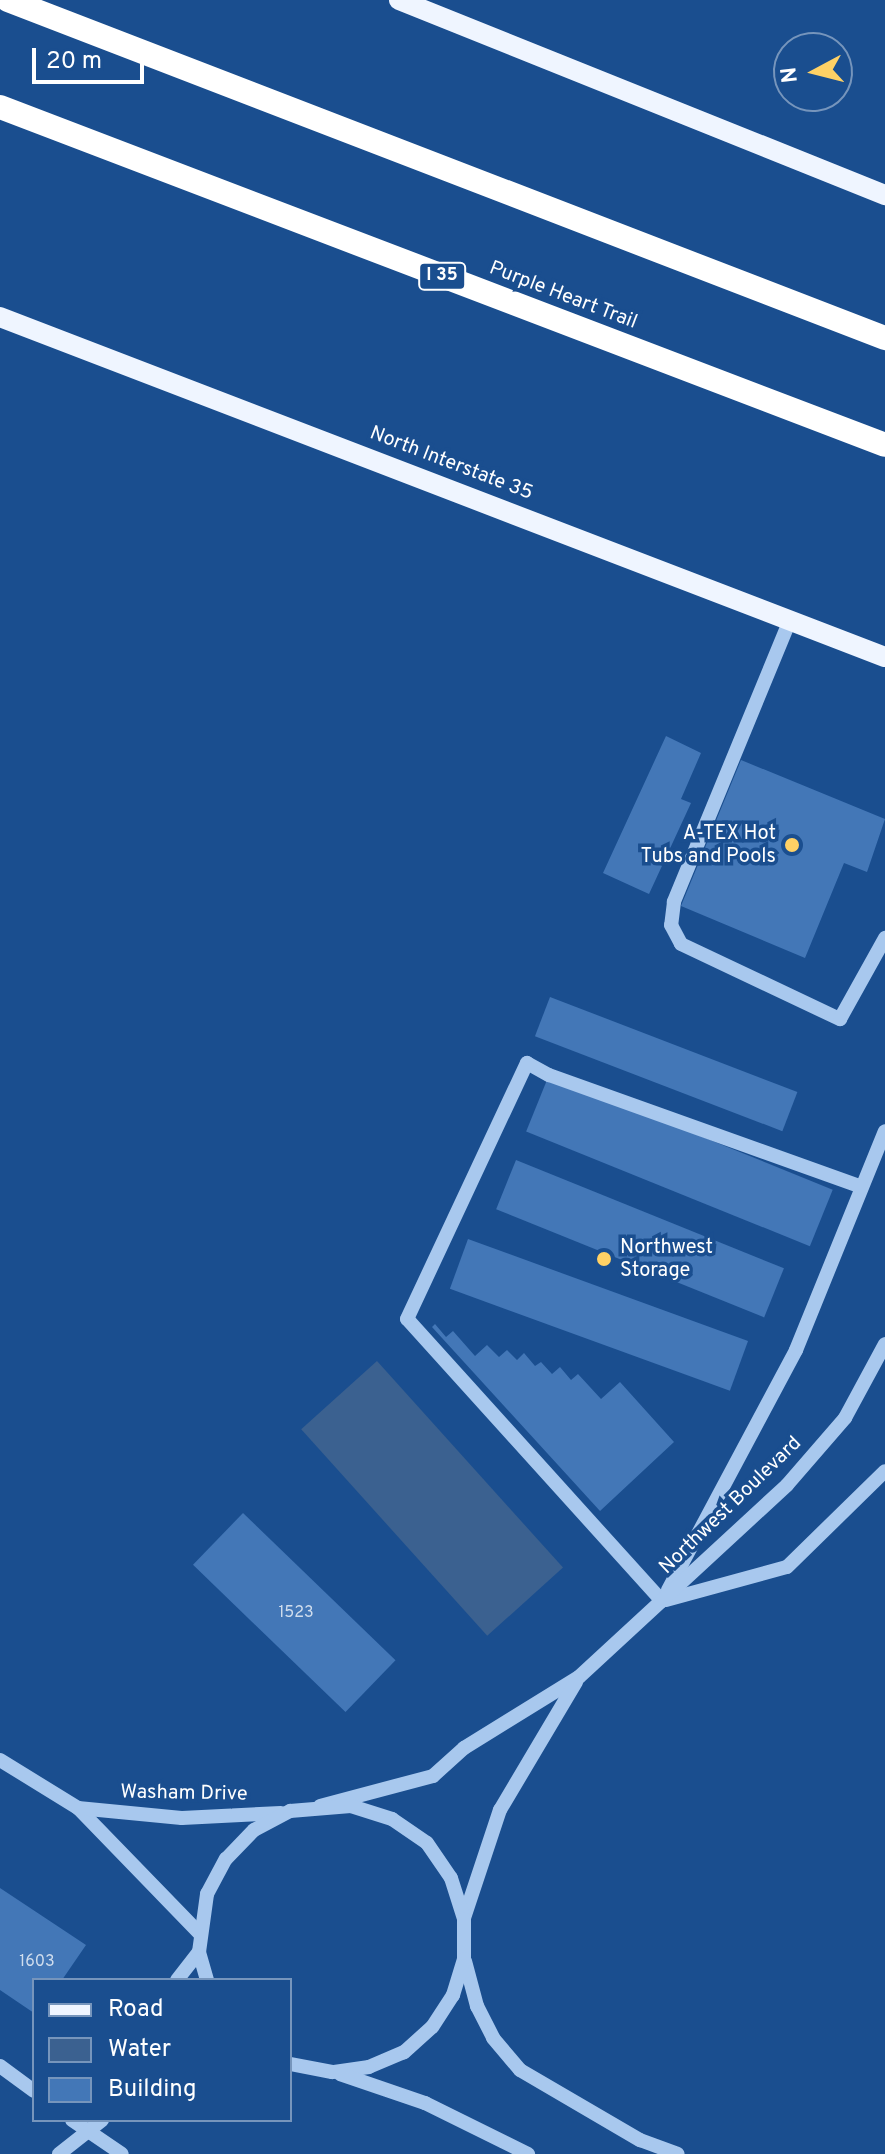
<!DOCTYPE html>
<html>
<head>
<meta charset="utf-8">
<style>
  body { margin:0 }
  #map { position:relative; width:885px; height:2154px; overflow:hidden; background:#1a4e8f; font-family:Overpass,sans-serif }
  div>[style] { position:absolute }
  .water>* { inset:0; background:#3b6190; transform-origin:0 0 }
  .building>* { inset:0; background:#4377b7; transform-origin:0 0 }
  .minor>* { height:14px; margin:-7px; padding:0 7px; transform-origin:7px; border-radius:7px; background:#a8c8ee }
  .major>* { height:20px; margin:-10px; padding:0 10px; transform-origin:10px; border-radius:10px; background:#eff5ff }
  .highway>* { height:24px; margin:-12px; padding:0 12px; transform-origin:12px; border-radius:12px; background:#fff }
  .dots>* { width:22px; height:22px; translate:-50% -50%; box-sizing:border-box; border:4px solid #1a4e8f; border-radius:50% }
  span { translate:-50% -50%; white-space:nowrap; text-align:center; line-height:1.15; -webkit-text-stroke:7px #1a4e8f; paint-order:stroke }
  .number-label { font-size:16px; color:#d0dded }
  .number-label span { -webkit-text-stroke-width:0 }
  .shield-label span { padding:2px 6px; background:#1a4e8f; border:2px solid; border-radius:6px; -webkit-text-stroke-width:0 }
  .shield-label { font-size:18px; color:#fff; font-weight:700 }
  .street-label { font-size:20px; color:#fff }
  .poi-label { font-size:20px; color:#fff }
  .right { translate:-100% -50%; text-align:right }
  .left { translate:0 -50%; text-align:left }
  .legend { position:absolute; left:32px; top:1978px; width:260px; height:144px; box-sizing:border-box; background:#1a4e8f; border:2px solid #7695bc; margin:0; padding:10px 14px; list-style:none; font-size:24px; color:#fff }
  .legend li { display:flex; align-items:center; gap:16px; height:40px }
  .legend b { width:40px; border:2px solid #7695bc }
  .north { position:absolute; left:773px; top:32px; width:80px; height:80px; box-sizing:border-box; background:#1a4e8f; border:2px solid #7695bc; border-radius:50%; rotate:263deg; font-size:22px; font-weight:700; line-height:32px; text-align:center; color:#fff }
  .north::after { content:''; display:block; margin:auto; width:28px; height:36px; background:#ffd165; clip-path:polygon(50% 0,100% 100%,50% 72%,0 100%) }
  .scale { position:absolute; left:32px; top:48px; width:112px; height:36px; box-sizing:border-box; border:4px solid #fff; border-top:0; padding-left:10px; font-size:24px; line-height:28px; white-space:nowrap; color:#fff; -webkit-text-stroke:6px #1a4e8f; paint-order:stroke }
</style>
</head>
<body>
<div id="map">
  <div class="water">
    <i style="left:377px;top:1361px;width:278px;height:102px;rotate:48deg"></i>
  </div>
  <div class="building">
    <i style="clip-path:polygon(666px 736px,701px 753px,681px 799px,691px 803px,649px 894px,603px 873px)"></i>
    <i style="clip-path:polygon(741px 760px,885px 819px,867px 872px,844px 863px,805px 958px,681px 906px)"></i>
    <i style="left:550px;top:997px;width:265px;height:42px;rotate:21deg"></i>
    <i style="left:549px;top:1075px;width:306px;height:61px;rotate:22deg"></i>
    <i style="left:516px;top:1160px;width:289px;height:53px;rotate:22deg"></i>
    <i style="left:468px;top:1239px;width:298px;height:53px;rotate:20deg"></i>
    <i style="clip-path:polygon(435px 1324px,446px 1337px,453px 1331px,475px 1356px,487px 1345px,499px 1357px,507px 1350px,517px 1360px,524px 1353px,535px 1366px,541px 1362px,552px 1374px,560px 1367px,571px 1380px,578px 1374px,601px 1399px,620px 1382px,674px 1442px,600px 1511px,432px 1327px)"></i>
    <i style="left:243px;top:1513px;width:212px;height:72px;rotate:44deg"></i>
    <i style="clip-path:polygon(0 1888px,86px 1945px,62px 1980px,34px 1980px,34px 2013px,0 1990px)"></i>
  </div>
  <div class="minor">
    <i style="left:790px;top:620px;width:305px;rotate:112.4deg"></i>
    <i style="left:674px;top:902px;width:23px;rotate:97deg"></i>
    <i style="left:671px;top:925px;width:21px;rotate:62deg"></i>
    <i style="left:681px;top:944px;width:176px;rotate:25.3deg"></i>
    <i style="left:840px;top:1019px;width:93px;rotate:-60.9deg"></i>
    <i style="left:668px;top:1590px;width:272px;rotate:-61.9deg"></i>
    <i style="left:796px;top:1350px;width:236px;rotate:-67.9deg"></i>
    <i style="left:666px;top:1600px;width:125px;rotate:-15.3deg"></i>
    <i style="left:787px;top:1567px;width:137px;rotate:-44.4deg"></i>
    <i style="left:662px;top:1601px;width:380px;rotate:-132.1deg"></i>
    <i style="left:407px;top:1319px;width:283px;rotate:-64.9deg"></i>
    <i style="left:527px;top:1063px;width:25px;rotate:29deg"></i>
    <i style="left:549px;top:1075px;width:332px;rotate:19.7deg"></i>
    <i style="left:0;top:1760px;width:92px;rotate:31.6deg"></i>
    <i style="left:78px;top:1808px;width:175px;rotate:45.9deg"></i>
    <i style="left:320px;top:1806px;width:117px;rotate:-14.9deg"></i>
    <i style="left:433px;top:1776px;width:42px;rotate:-42.1deg"></i>
    <i style="left:464px;top:1748px;width:135px;rotate:-31.7deg"></i>
    <i style="left:579px;top:1677px;width:283px;rotate:-42.7deg"></i>
    <i style="left:787px;top:1485px;width:89px;rotate:-49.1deg"></i>
    <i style="left:845px;top:1418px;width:84px;rotate:-61.6deg"></i>
    <i style="left:78px;top:1808px;width:104px;rotate:5.5deg"></i>
    <i style="left:182px;top:1818px;width:99px;rotate:-2.9deg"></i>
    <i style="left:464px;top:1918px;width:114px;rotate:-71.6deg"></i>
    <i style="left:500px;top:1810px;width:149px;rotate:-59.3deg"></i>
    <i style="left:465px;top:1961px;width:47px;rotate:75.1deg"></i>
    <i style="left:477px;top:2006px;width:36px;rotate:63deg"></i>
    <i style="left:493px;top:2038px;width:42px;rotate:49.8deg"></i>
    <i style="left:520px;top:2070px;width:139px;rotate:30.3deg"></i>
    <i style="left:640px;top:2140px;width:40px;rotate:20.2deg"></i>
    <i style="left:177px;top:1980px;width:36px;rotate:-52deg"></i>
    <i style="left:207px;top:1980px;width:29px;rotate:-106deg"></i>
    <i style="left:199px;top:1952px;width:59px;rotate:-82.1deg"></i>
    <i style="left:207px;top:1894px;width:40px;rotate:-62deg"></i>
    <i style="left:226px;top:1859px;width:40px;rotate:-46deg"></i>
    <i style="left:254px;top:1830px;width:41px;rotate:-27.8deg"></i>
    <i style="left:290px;top:1811px;width:61px;rotate:-4.7deg"></i>
    <i style="left:351px;top:1806px;width:43px;rotate:17.6deg"></i>
    <i style="left:392px;top:1819px;width:42px;rotate:34.4deg"></i>
    <i style="left:427px;top:1843px;width:42px;rotate:55.6deg"></i>
    <i style="left:451px;top:1878px;width:43px;rotate:72.4deg"></i>
    <i style="left:464px;top:1919px;width:40px;rotate:90deg"></i>
    <i style="left:464px;top:1959px;width:38px;rotate:107deg"></i>
    <i style="left:453px;top:1995px;width:38px;rotate:123deg"></i>
    <i style="left:432px;top:2027px;width:38px;rotate:138deg"></i>
    <i style="left:404px;top:2052px;width:38px;rotate:157deg"></i>
    <i style="left:369px;top:2067px;width:37px;rotate:172deg"></i>
    <i style="left:332px;top:2072px;width:43px;rotate:-169.2deg"></i>
    <i style="left:0;top:2066px;width:42px;rotate:36.3deg"></i>
    <i style="left:340px;top:2074px;width:90px;rotate:18.8deg"></i>
    <i style="left:425px;top:2103px;width:115px;rotate:26.3deg"></i>
    <i style="left:72px;top:2120px;width:60px;rotate:34.2deg"></i>
    <i style="left:59px;top:2154px;width:55px;rotate:-38.3deg"></i>
  </div>
  <div class="major">
    <i style="left:399px;top:0;width:524px;rotate:21.86deg"></i>
    <i style="left:0;top:317px;width:948px;rotate:21.02deg"></i>
  </div>
  <div class="highway">
    <i style="left:8px;top:0;width:940px;rotate:21.08deg"></i>
    <i style="left:0;top:107px;width:947px;rotate:20.9deg"></i>
  </div>
  <div class="dots">
    <i style="left:792px;top:845px;background:#ffd165"></i>
    <i style="left:604px;top:1259px;background:#ffd165"></i>
  </div>
  <div class="number-label">
    <span style="left:296px;top:1613px">1523</span>
    <span style="left:37px;top:1962px">1603</span>
  </div>
  <div class="shield-label">
    <span style="left:442px;top:276px">I 35</span>
  </div>
  <div class="street-label">
    <span style="left:563px;top:296px;rotate:21deg">Purple Heart Trail</span>
    <span style="left:451px;top:464px;rotate:21deg">North Interstate 35</span>
    <span style="left:731px;top:1506px;rotate:-44deg">Northwest Boulevard</span>
    <span style="left:184px;top:1794px;rotate:1deg">Washam Drive</span>
  </div>
  <div class="poi-label">
    <span class="right" style="left:776px;top:846px">A-TEX Hot<br>Tubs and Pools</span>
    <span class="left" style="left:620px;top:1260px">Northwest<br>Storage</span>
  </div>
  <ul class="legend">
  <li><b style="height:10px;background:#eff5ff"></b>Road</li>
  <li><b style="height:22px;background:#3b6190"></b>Water</li>
  <li><b style="height:22px;background:#4377b7"></b>Building</li>
  </ul>
  <div class="north">N</div>
  <div class="scale">20 m</div>
</div>
</body>
</html>
